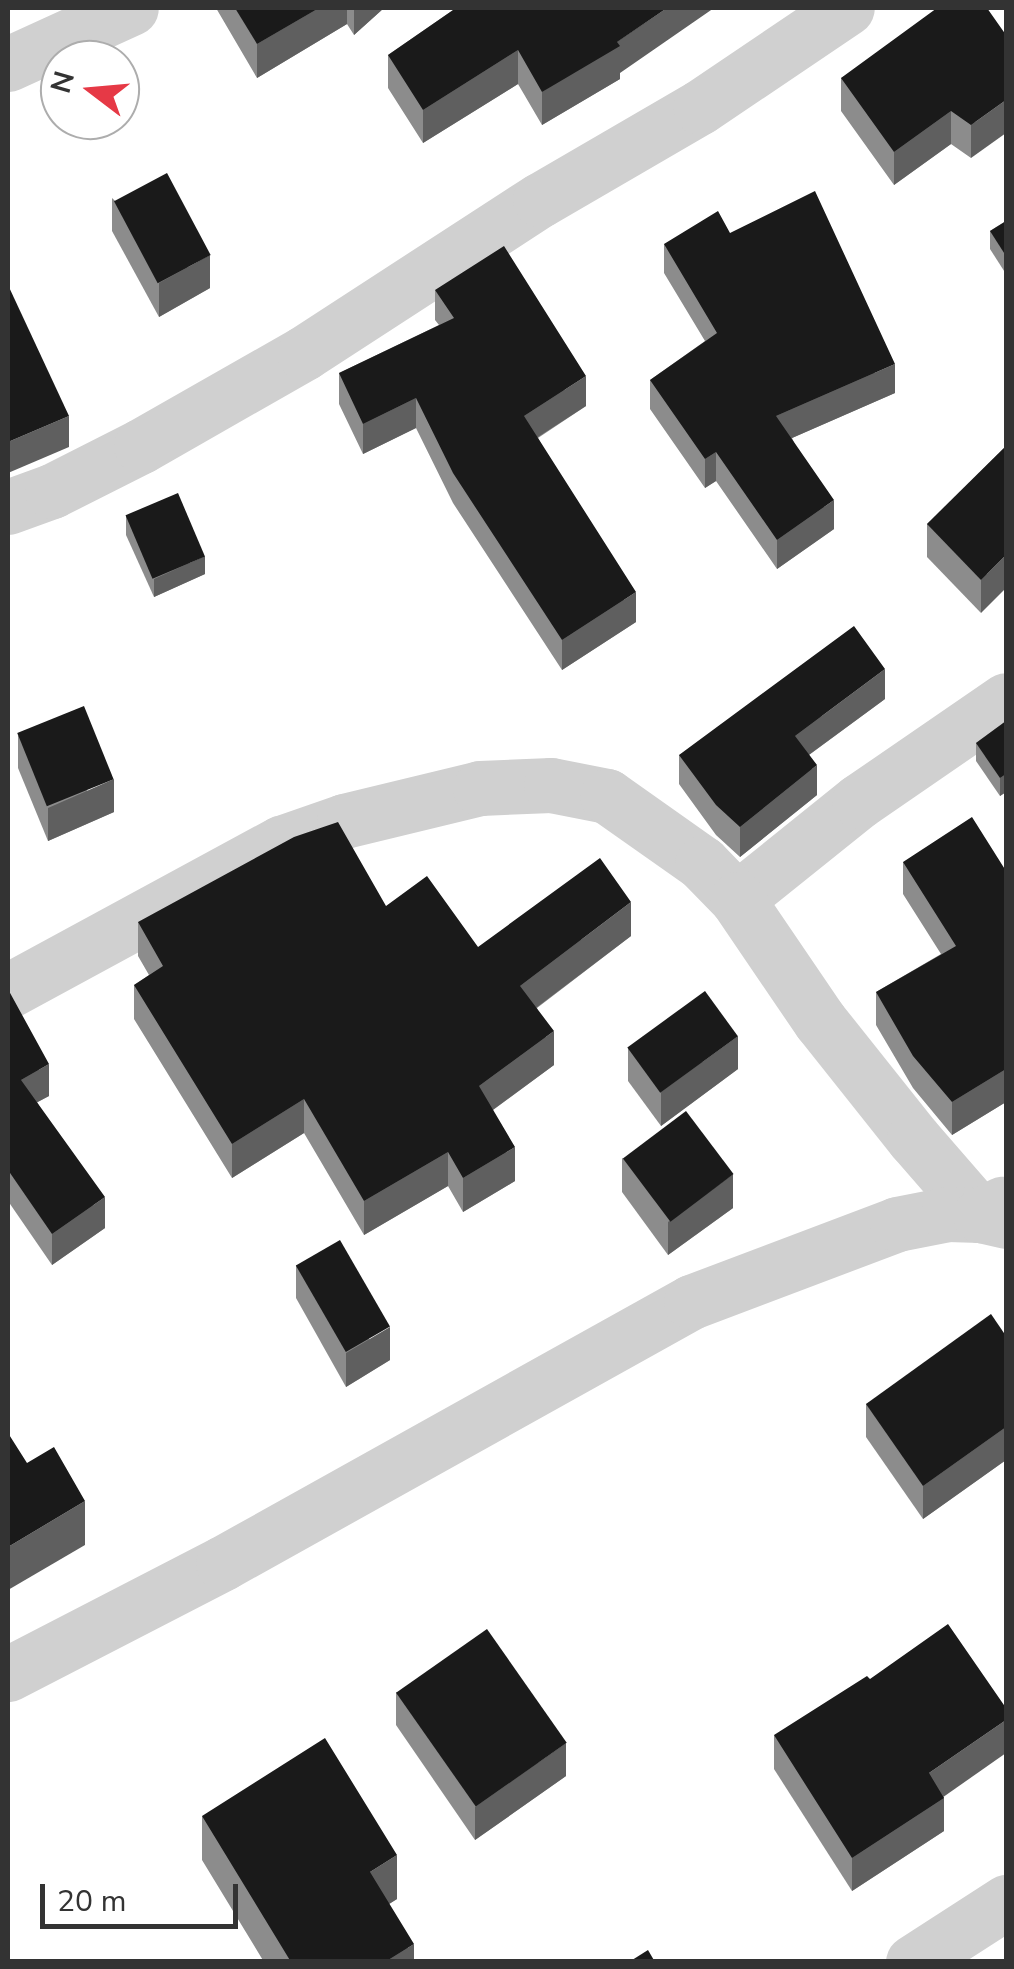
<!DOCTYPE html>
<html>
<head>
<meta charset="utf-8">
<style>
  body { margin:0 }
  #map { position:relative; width:1014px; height:1969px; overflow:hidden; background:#fff; font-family:"Nunito Sans",sans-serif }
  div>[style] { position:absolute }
  .minor>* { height:55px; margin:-27.5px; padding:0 27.5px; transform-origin:27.5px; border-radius:27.5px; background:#d0d0d0 }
  .wall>* { inset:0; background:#8c8c8c }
  .shaded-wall>* { inset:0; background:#5f5f5f }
  .building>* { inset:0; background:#1a1a1a; transform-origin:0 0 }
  span { translate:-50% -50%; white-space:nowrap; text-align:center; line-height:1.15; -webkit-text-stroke:10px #fff; paint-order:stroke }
  .frame { position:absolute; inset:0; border:10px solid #333; pointer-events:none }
  .north { position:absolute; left:40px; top:40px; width:100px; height:100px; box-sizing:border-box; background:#fff; border:2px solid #adadad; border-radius:50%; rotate:286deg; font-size:28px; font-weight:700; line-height:40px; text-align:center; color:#333 }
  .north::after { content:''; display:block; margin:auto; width:35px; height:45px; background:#e63946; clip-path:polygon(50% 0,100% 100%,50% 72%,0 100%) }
  .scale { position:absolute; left:40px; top:1884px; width:198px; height:45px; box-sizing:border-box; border:5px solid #333; border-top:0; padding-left:12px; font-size:30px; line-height:35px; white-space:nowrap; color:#333; -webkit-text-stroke:8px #fff; paint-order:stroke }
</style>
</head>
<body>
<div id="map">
  <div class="minor">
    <i style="left:8px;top:64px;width:135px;rotate:-24.5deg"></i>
    <i style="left:8px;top:507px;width:47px;rotate:-20deg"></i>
    <i style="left:52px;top:491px;width:100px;rotate:-26.8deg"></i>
    <i style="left:141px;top:446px;width:188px;rotate:-29.7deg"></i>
    <i style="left:304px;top:353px;width:281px;rotate:-33deg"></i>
    <i style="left:540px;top:200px;width:185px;rotate:-30.2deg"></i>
    <i style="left:700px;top:107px;width:177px;rotate:-34deg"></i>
    <i style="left:737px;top:899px;width:156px;rotate:-38.8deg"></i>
    <i style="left:859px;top:801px;width:178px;rotate:-34.5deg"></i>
    <i style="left:8px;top:991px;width:311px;rotate:-28.5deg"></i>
    <i style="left:281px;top:843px;width:67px;rotate:-19.2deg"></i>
    <i style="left:344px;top:821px;width:140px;rotate:-13.6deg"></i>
    <i style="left:480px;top:788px;width:71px;rotate:-2.4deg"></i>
    <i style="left:551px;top:785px;width:57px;rotate:11.1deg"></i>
    <i style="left:607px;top:796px;width:116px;rotate:35.2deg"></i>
    <i style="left:702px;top:863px;width:50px;rotate:45.8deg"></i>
    <i style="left:737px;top:899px;width:148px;rotate:55.8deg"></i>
    <i style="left:820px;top:1021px;width:151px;rotate:51.5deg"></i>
    <i style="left:914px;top:1139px;width:101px;rotate:49deg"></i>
    <i style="left:980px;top:1215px;width:27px;rotate:13deg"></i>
    <i style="left:8px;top:1674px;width:242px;rotate:-27.3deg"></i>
    <i style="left:223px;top:1563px;width:536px;rotate:-29.15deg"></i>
    <i style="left:691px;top:1302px;width:220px;rotate:-20.7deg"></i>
    <i style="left:897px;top:1224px;width:52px;rotate:-11.1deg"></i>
    <i style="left:948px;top:1214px;width:32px;rotate:2deg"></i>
    <i style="left:980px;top:1215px;width:25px;rotate:-27deg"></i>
    <i style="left:913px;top:1962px;width:111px;rotate:-32.8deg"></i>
  </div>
  <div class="wall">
    <i style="clip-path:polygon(216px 8px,384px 8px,354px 35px,347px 24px,257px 78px)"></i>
    <i style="clip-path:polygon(456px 8px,620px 73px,620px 79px,542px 125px,518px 84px,423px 143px,388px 88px,388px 55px)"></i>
    <i style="clip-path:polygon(987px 8px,971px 158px,951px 144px,894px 185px,841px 111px,841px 78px)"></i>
    <i style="clip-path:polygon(112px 198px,210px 288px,159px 317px,112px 231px)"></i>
    <i style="clip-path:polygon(1006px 221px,1006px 274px,990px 249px,990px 231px)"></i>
    <i style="clip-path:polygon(730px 233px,895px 393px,792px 438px,834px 529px,777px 569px,716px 481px,705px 488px,650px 409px,650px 380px,705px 341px,664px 273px,664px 244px)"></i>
    <i style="clip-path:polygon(435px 290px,586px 406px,538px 438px,636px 622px,562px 670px,453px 503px,416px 428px,363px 454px,339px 404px,339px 373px,439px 325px,435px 320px)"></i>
    <i style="clip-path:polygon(1006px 446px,981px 613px,927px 557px,927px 524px)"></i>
    <i style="clip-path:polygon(126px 516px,205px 574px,154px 597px,126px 535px)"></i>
    <i style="clip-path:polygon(885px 699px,809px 755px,817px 795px,740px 857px,716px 835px,679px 784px,679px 755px)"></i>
    <i style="clip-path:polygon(1006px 721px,1006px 792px,1000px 796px,976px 761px,976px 743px)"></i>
    <i style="clip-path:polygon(18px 735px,114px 812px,48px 841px,18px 768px)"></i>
    <i style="clip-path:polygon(903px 862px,1006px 871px,1006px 1102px,952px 1135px,913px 1088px,876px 1025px,876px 992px,941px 954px,903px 894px)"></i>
    <i style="clip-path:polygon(386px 906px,478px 947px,631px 936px,537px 1008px,554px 1065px,493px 1110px,515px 1181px,463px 1212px,448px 1186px,364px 1235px,304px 1133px,232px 1178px,134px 1019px,134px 985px,149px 975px,138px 956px,138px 922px)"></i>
    <i style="clip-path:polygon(8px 992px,49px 1096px,37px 1102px,105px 1228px,52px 1265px,8px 1201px)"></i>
    <i style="clip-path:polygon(628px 1048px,738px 1069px,661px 1126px,628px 1081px)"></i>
    <i style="clip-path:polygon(622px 1158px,733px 1208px,668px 1255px,622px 1192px)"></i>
    <i style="clip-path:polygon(296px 1265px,390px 1360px,346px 1387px,296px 1298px)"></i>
    <i style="clip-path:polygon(1006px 1336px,1006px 1460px,923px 1519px,866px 1437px,866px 1404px)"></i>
    <i style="clip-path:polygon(396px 1692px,566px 1776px,475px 1840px,396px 1725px)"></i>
    <i style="clip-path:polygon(774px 1735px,944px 1797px,944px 1831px,852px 1891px,774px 1769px)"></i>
    <i style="clip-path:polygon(202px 1816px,397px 1899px,389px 1904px,414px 1962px,264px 1962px,202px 1860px)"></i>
  </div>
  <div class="shaded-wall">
    <i style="clip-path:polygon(319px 8px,347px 8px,347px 24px,257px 78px,257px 44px)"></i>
    <i style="clip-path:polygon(354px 8px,384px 8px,354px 35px)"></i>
    <i style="clip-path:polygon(667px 8px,714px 8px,620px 73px,620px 79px,542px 125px,542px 92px)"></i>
    <i style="clip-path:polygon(518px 50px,518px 84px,423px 143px,423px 110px)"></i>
    <i style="clip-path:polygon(1006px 100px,1006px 133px,971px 158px,971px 125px)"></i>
    <i style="clip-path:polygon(951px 111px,951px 144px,894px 185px,894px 152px)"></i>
    <i style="clip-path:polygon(210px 255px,210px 288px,159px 317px,159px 283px)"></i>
    <i style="clip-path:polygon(895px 364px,895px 393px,776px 445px,776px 416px)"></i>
    <i style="clip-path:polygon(586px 376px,586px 406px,524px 446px,524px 416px)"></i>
    <i style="clip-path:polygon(416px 398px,416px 428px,363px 454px,363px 424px)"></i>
    <i style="clip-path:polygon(69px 416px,69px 447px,8px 473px,8px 442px)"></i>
    <i style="clip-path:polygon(716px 452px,716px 481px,705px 488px,705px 459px)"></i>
    <i style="clip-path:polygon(834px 500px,834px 529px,777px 569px,777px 540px)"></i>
    <i style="clip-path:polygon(1006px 555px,1006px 588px,981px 613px,981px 580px)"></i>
    <i style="clip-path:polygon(205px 556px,205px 574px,154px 597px,154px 579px)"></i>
    <i style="clip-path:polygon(636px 592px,636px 622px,562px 670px,562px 640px)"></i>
    <i style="clip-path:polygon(885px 669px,885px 699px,795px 765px,795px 736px)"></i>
    <i style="clip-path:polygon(817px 765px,817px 795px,740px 857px,740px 827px)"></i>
    <i style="clip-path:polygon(1006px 774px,1006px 792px,1000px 796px,1000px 778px)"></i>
    <i style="clip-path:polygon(114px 779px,114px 812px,48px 841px,48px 808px)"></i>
    <i style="clip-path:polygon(631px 902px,631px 936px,520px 1020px,520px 986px)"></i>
    <i style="clip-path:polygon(554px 1031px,554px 1065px,479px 1120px,479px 1086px)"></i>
    <i style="clip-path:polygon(738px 1036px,738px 1069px,661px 1126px,661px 1092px)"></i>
    <i style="clip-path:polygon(49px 1064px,49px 1096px,21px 1111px,21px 1080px)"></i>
    <i style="clip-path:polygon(1006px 1069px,1006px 1102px,952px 1135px,952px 1102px)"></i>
    <i style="clip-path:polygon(304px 1099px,304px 1133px,232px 1178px,232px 1144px)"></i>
    <i style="clip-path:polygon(515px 1147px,515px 1181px,463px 1212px,463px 1178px)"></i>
    <i style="clip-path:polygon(448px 1152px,448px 1186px,364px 1235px,364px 1201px)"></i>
    <i style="clip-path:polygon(733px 1174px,733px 1208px,668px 1255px,668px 1222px)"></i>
    <i style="clip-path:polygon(105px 1197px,105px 1228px,52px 1265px,52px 1234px)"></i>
    <i style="clip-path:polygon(390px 1327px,390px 1360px,346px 1387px,346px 1353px)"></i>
    <i style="clip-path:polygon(1006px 1427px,1006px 1460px,923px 1519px,923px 1486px)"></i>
    <i style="clip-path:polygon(85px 1501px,85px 1545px,8px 1590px,8px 1547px)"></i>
    <i style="clip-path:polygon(1006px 1720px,1006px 1753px,929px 1807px,929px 1773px)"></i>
    <i style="clip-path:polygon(566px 1743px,566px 1776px,475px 1840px,475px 1807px)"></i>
    <i style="clip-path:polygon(944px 1798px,944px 1831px,852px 1891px,852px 1858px)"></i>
    <i style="clip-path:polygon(397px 1855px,397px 1899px,370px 1916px,370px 1872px)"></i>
    <i style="clip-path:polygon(414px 1944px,414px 1962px,385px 1962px)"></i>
  </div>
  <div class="building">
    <i style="clip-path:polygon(235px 8px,319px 8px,257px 44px)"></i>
    <i style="clip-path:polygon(456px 8px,667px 8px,617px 42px,620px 46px,542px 92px,518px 50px,423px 110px,388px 55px)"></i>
    <i style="clip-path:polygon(937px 8px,987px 8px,1006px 35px,1006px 100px,971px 125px,951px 111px,894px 152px,841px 78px)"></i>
    <i style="left:167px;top:173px;width:93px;height:60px;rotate:62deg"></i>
    <i style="clip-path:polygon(815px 191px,895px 364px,776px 416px,834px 500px,777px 540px,716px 452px,705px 459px,650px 380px,717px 333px,664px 244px,718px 211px,730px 233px)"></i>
    <i style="clip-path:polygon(1006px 221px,1006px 256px,990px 231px)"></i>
    <i style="clip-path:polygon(504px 246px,586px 376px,524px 416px,636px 592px,562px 640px,453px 473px,416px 398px,363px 424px,339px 373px,454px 318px,435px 290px)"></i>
    <i style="clip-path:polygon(8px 285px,69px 416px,8px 442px)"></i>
    <i style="clip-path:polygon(1006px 446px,1006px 555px,981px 580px,927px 524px)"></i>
    <i style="left:178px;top:493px;width:69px;height:57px;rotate:67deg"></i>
    <i style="clip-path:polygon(854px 626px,885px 669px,795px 736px,817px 765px,740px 827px,716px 805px,679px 755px)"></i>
    <i style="left:84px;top:706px;width:79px;height:72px;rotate:68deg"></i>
    <i style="clip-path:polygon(1006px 721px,1006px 774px,1000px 778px,976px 743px)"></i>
    <i style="clip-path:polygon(972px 817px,1006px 871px,1006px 1069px,952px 1102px,913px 1056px,876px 992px,956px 946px,903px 862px)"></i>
    <i style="clip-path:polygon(338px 822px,386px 906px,427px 876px,478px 947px,600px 858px,631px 902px,520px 986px,554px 1031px,479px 1086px,515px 1147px,463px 1178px,448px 1152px,364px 1201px,304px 1099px,232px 1144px,134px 985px,163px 966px,138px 922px,294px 837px)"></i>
    <i style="clip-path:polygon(9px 991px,49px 1064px,21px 1080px,105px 1197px,52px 1234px,8px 1170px,8px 992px)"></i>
    <i style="left:705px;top:991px;width:56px;height:96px;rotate:54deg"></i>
    <i style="left:686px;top:1111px;width:79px;height:79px;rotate:53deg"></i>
    <i style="left:340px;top:1240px;width:100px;height:51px;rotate:60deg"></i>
    <i style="clip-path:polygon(991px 1314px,1006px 1336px,1006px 1427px,923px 1486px,866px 1404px)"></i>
    <i style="clip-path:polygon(8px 1433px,27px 1463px,54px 1447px,85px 1501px,8px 1547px)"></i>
    <i style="clip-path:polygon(948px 1624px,1006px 1708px,1006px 1720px,929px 1773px,944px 1798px,852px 1858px,774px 1735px,867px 1676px,870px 1679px)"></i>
    <i style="left:487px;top:1629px;width:139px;height:111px;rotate:55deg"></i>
    <i style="clip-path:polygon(325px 1738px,397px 1855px,370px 1872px,414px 1944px,385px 1962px,291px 1962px,202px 1816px)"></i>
    <i style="clip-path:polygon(648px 1950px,655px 1962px,629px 1962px)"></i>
  </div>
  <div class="frame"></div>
  <div class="north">N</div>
  <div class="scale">20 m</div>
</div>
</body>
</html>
